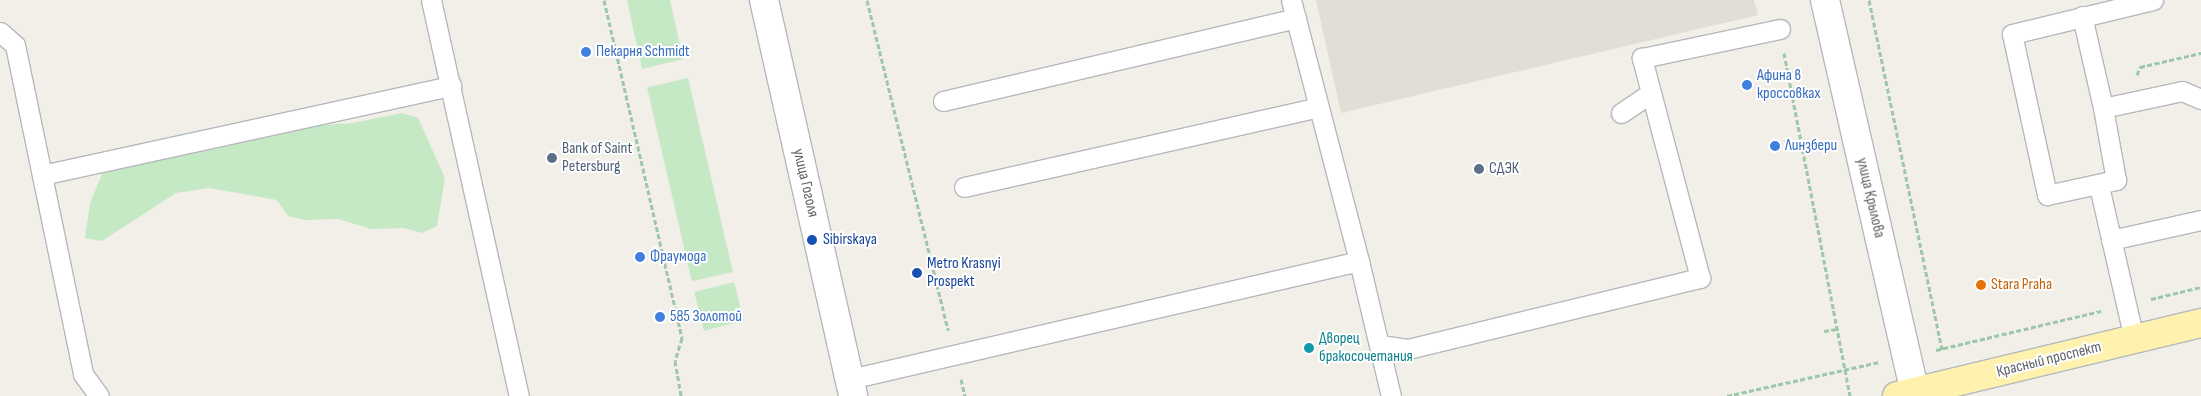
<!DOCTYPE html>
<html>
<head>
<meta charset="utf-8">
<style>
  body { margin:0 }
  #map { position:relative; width:2201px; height:396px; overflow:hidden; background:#f1efe8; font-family:"Sofia Sans Condensed",sans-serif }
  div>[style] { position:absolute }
  .education>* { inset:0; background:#e1ded6 }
  .green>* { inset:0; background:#c5e8c5; transform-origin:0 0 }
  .path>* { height:3px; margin-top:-1.5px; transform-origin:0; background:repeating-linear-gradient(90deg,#9cc7a9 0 5px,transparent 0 7.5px) }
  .roads { filter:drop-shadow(1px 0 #b5b8bc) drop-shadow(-1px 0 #b5b8bc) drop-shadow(0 1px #b5b8bc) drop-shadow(0 -1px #b5b8bc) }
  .service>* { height:19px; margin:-9.5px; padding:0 9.5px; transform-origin:9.5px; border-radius:9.5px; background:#fff }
  .tertiary>* { height:28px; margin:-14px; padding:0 14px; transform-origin:14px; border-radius:14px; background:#fff }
  .secondary>* { height:28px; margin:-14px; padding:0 14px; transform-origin:14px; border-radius:14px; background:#fff }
  .primary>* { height:28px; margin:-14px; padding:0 14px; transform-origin:14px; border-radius:14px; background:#fff2af }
  .dots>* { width:14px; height:14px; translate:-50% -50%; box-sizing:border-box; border:2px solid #fff; border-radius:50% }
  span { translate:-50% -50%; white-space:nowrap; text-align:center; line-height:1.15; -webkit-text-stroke:4px #fff; paint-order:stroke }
  .shop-label { font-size:16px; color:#366cbe }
  .left { translate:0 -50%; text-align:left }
  .service-label { font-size:16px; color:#4e5e75 }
  .street-label { font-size:16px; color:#5f6368 }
  .transit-label { font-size:16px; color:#164399 }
  .food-label { font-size:16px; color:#c56008 }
  .culture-label { font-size:16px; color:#0d838f }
</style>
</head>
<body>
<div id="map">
  <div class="education">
    <i style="clip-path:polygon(1316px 0,1754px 0,1758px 15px,1341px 113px)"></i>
  </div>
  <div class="green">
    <i style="clip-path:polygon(627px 0,670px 0,683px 59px,642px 69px)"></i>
    <i style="left:688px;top:78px;width:199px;height:42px;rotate:77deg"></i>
    <i style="clip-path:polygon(402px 113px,418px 118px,445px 178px,437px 226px,422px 233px,404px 228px,371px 229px,338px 219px,305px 220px,288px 216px,277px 200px,209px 188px,176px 193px,102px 241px,85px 238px,90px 203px,104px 169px,148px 142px,181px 134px,353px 123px)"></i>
    <i style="left:734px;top:282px;width:40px;height:41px;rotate:76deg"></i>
  </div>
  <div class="path">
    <i style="left:604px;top:0;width:347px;rotate:77deg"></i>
    <i style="left:682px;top:338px;width:24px;rotate:107deg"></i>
    <i style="left:675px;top:361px;width:36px;rotate:80deg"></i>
    <i style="left:867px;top:0;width:340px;rotate:76.2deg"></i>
    <i style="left:1869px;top:0;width:357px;rotate:78.2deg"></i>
    <i style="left:1784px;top:53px;width:349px;rotate:79.1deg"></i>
    <i style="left:2137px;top:75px;width:9px;rotate:-69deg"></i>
    <i style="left:2140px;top:67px;width:63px;rotate:-12.9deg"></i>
    <i style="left:2151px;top:299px;width:51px;rotate:-13.5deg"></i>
    <i style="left:1824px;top:331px;width:13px;rotate:-9deg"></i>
    <i style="left:1936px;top:350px;width:170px;rotate:-13.3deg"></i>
    <i style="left:961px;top:379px;width:17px;rotate:77deg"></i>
    <i style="left:1727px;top:396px;width:156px;rotate:-12.6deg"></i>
  </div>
  <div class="roads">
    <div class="service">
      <i style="left:431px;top:0;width:406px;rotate:77.5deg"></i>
      <i style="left:1291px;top:0;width:270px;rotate:75.4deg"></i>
      <i style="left:2153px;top:0;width:145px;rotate:166.4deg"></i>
      <i style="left:2012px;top:34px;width:165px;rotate:77.7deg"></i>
      <i style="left:2047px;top:195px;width:71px;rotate:-12.3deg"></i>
      <i style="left:2116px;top:180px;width:73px;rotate:-100.2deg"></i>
      <i style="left:2103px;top:108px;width:81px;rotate:-12.1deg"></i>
      <i style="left:2182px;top:91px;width:21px;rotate:23deg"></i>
      <i style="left:2082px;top:16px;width:94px;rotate:77.1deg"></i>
      <i style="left:0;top:32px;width:20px;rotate:41deg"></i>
      <i style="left:15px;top:45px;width:336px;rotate:78.3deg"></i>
      <i style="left:83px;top:374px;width:27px;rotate:54deg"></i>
      <i style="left:943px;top:101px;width:363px;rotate:-13.2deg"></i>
      <i style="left:1621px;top:113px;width:36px;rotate:-34deg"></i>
      <i style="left:42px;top:175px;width:419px;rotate:-12.3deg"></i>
      <i style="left:2099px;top:186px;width:157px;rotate:77.1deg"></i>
      <i style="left:964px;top:187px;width:363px;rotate:-12.7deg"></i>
      <i style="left:2111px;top:240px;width:92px;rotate:-12.5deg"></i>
      <i style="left:1380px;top:345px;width:28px;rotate:8deg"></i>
      <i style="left:1408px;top:349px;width:301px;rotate:-13.7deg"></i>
      <i style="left:1700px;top:278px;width:228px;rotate:-104.8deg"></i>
      <i style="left:1642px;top:58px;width:141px;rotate:-11.9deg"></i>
      <i style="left:850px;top:379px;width:522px;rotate:-13.05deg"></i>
      <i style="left:1359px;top:261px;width:139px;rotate:76.7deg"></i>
    </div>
    <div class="tertiary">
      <i style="left:1825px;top:0;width:406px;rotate:77.1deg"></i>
    </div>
    <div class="secondary">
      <i style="left:764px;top:0;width:406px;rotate:77.3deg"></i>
    </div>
    <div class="primary">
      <i style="left:1897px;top:396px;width:313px;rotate:-13.5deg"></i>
    </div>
  </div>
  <div class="dots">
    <i style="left:586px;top:52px;background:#3f7fe0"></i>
    <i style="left:1747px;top:85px;background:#3f7fe0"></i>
    <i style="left:1775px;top:146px;background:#3f7fe0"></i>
    <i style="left:552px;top:158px;background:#5c6f8a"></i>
    <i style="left:1479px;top:169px;background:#5c6f8a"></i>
    <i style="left:812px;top:240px;background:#1a4fb4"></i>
    <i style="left:640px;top:257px;background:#3f7fe0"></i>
    <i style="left:917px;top:273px;background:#1a4fb4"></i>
    <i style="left:1981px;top:285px;background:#e8710a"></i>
    <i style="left:660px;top:317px;background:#3f7fe0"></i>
    <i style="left:1309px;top:348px;background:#0f9aa8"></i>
  </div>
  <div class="shop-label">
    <span class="left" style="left:596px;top:52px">Пекарня Schmidt</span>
    <span class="left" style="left:1757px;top:85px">Афина в<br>кроссовках</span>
    <span class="left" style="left:1785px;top:146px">Линзбери</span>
    <span class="left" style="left:650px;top:257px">Фраумода</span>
    <span class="left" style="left:670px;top:317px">585 Золотой</span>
  </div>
  <div class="service-label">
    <span class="left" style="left:562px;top:158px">Bank of Saint<br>Petersburg</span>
    <span class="left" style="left:1489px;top:169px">СДЭК</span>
  </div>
  <div class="street-label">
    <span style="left:805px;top:183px;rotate:77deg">улица Гоголя</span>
    <span style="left:1870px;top:198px;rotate:77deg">улица Крылова</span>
    <span style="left:2049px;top:360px;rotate:-14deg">Красный проспект</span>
  </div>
  <div class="transit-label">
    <span class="left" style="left:823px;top:240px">Sibirskaya</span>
    <span class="left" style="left:927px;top:273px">Metro Krasnyi<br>Prospekt</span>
  </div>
  <div class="food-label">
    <span class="left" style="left:1991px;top:285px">Stara Praha</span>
  </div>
  <div class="culture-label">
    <span class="left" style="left:1319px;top:348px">Дворец<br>бракосочетания</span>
  </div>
</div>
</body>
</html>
